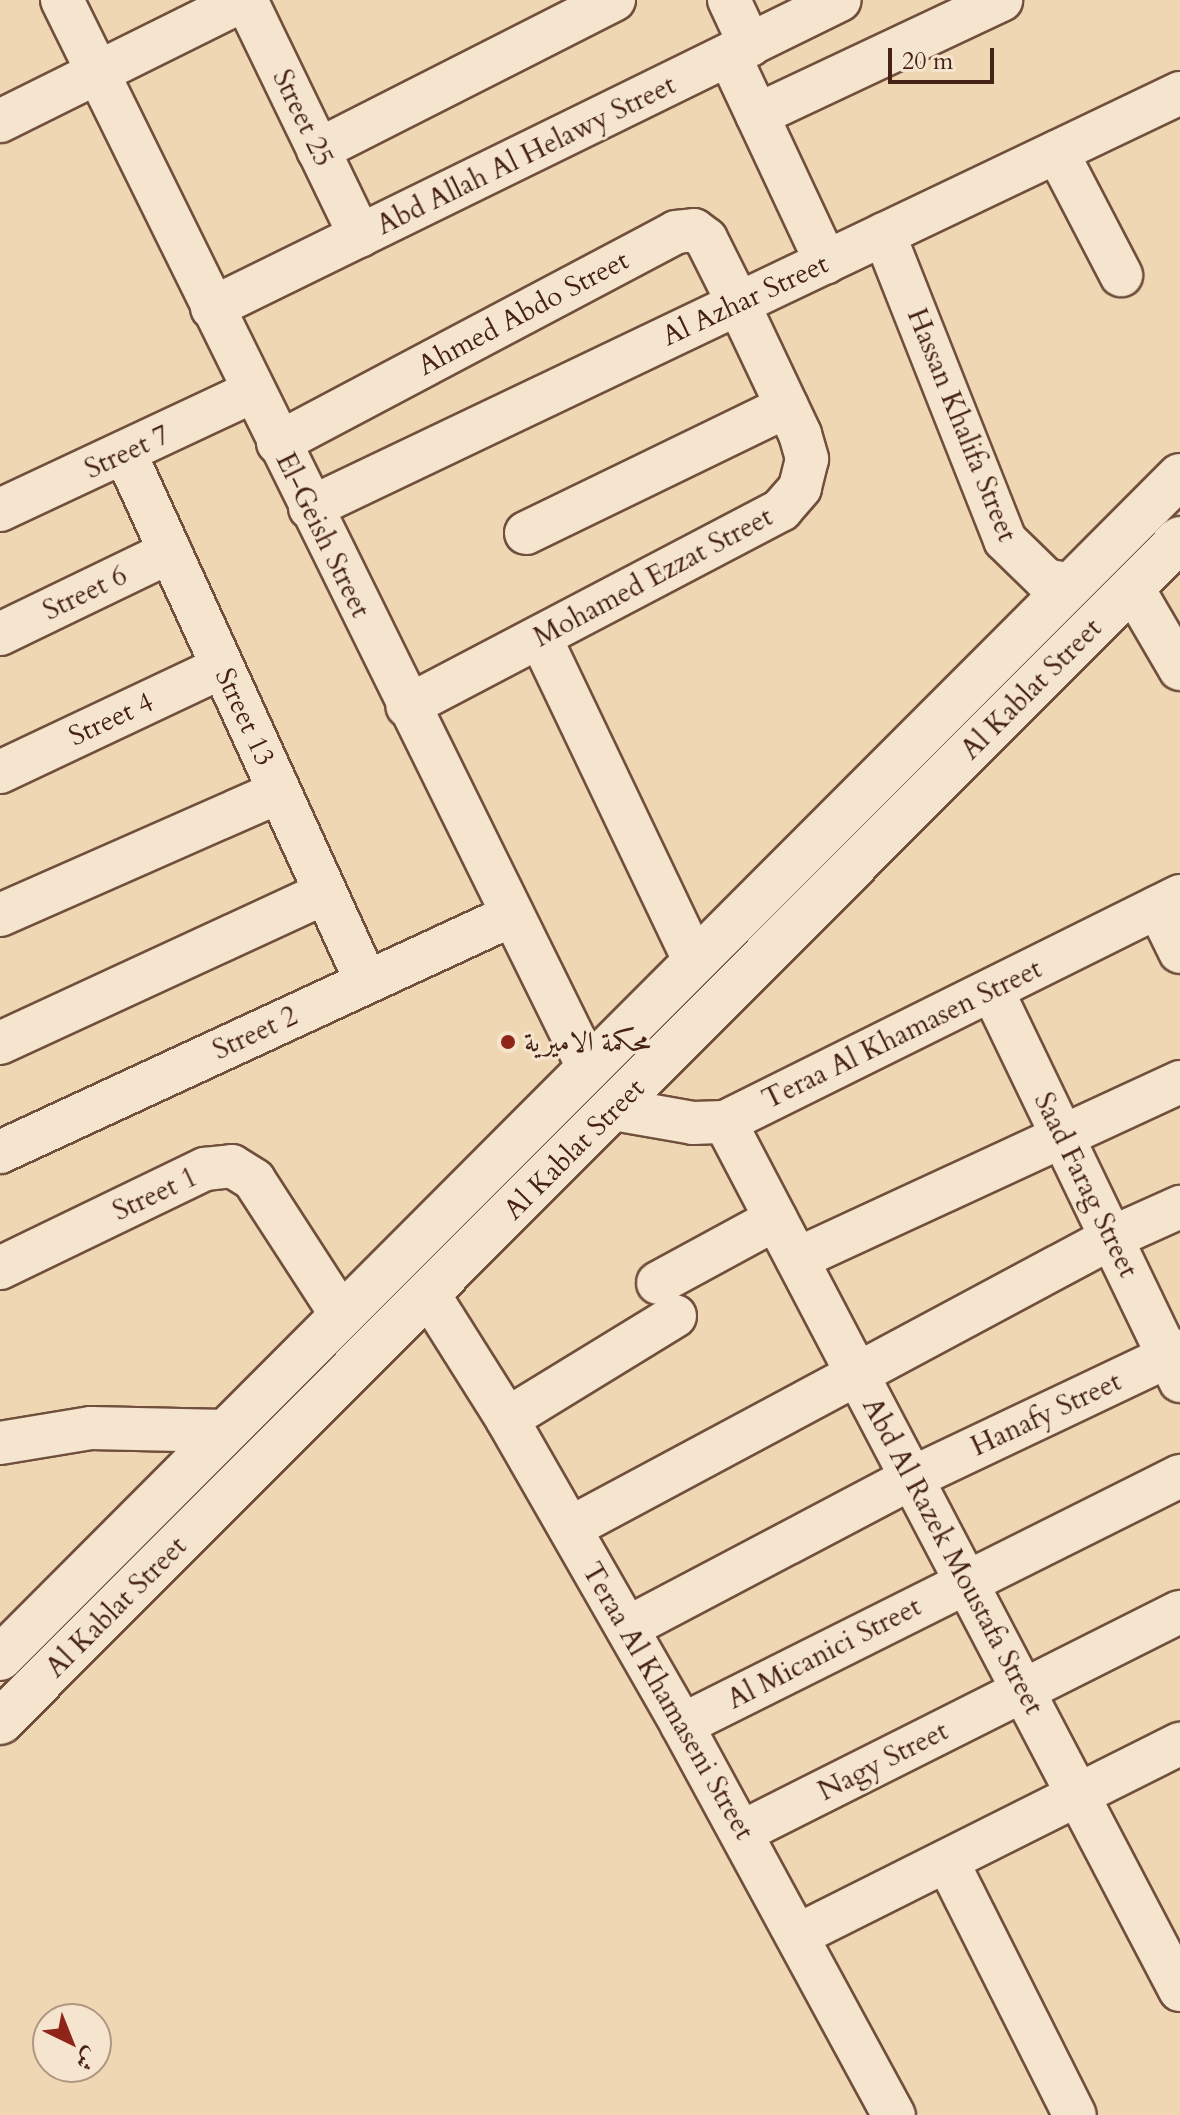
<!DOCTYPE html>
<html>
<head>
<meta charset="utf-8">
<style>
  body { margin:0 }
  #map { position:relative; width:1180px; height:2115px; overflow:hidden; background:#f0d7b3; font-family:Cardo,Amiri,serif }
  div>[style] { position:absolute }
  .roads { filter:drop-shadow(2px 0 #704f3c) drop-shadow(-2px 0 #704f3c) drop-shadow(0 2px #704f3c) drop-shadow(0 -2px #704f3c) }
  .minor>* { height:42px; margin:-21px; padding:0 21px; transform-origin:21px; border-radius:21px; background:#f5e5ce }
  .secondary>* { height:44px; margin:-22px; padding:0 22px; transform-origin:22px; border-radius:22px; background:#f5e5ce }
  .dots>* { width:22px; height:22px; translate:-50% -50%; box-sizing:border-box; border:4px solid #f5e5ce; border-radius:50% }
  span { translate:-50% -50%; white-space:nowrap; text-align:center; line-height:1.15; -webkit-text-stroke:6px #f5e5ce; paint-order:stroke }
  .street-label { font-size:28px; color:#452215 }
  .poi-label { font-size:28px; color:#452215 }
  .left { translate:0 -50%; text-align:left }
  .north { position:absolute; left:32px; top:2003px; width:80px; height:80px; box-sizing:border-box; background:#f5e5ce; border:2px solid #af9784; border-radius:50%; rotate:137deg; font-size:22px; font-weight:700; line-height:32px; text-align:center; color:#452215 }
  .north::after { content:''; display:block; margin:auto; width:28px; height:36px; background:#8f2418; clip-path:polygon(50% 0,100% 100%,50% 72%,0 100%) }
  .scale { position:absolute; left:888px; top:48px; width:106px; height:36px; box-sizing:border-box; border:4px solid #452215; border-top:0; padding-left:10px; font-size:24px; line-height:28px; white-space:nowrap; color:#452215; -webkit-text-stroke:6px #f5e5ce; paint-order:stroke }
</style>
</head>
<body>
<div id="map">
  <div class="roads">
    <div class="minor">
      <i style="left:62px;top:0;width:1192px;rotate:63.76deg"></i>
      <i style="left:246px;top:0;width:262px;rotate:64.2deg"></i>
      <i style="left:729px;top:0;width:50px;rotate:65deg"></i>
      <i style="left:729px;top:55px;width:229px;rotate:64.9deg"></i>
      <i style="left:757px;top:115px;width:270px;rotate:-25.2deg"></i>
      <i style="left:0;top:121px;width:272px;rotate:-26.4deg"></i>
      <i style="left:318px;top:150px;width:332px;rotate:-26.9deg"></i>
      <i style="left:1057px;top:152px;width:139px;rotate:62.5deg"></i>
      <i style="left:884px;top:234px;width:329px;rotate:68.4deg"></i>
      <i style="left:1005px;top:540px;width:57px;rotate:44.3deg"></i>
      <i style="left:1046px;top:580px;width:25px;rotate:11deg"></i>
      <i style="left:212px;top:308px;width:699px;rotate:-26.13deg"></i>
      <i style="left:278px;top:443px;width:450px;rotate:-27.9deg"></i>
      <i style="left:676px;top:232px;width:18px;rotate:-6deg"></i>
      <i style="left:694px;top:230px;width:15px;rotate:37deg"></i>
      <i style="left:706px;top:239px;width:72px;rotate:63.4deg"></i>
      <i style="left:738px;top:303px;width:145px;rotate:64.7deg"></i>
      <i style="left:800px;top:434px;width:26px;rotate:74deg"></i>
      <i style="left:807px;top:459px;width:30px;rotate:104deg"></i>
      <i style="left:800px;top:488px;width:29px;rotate:131deg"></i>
      <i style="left:781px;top:510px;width:422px;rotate:152.3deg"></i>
      <i style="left:125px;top:453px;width:580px;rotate:65.47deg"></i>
      <i style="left:310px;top:508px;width:964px;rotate:-25.5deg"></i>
      <i style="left:0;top:510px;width:278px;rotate:-25.1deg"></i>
      <i style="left:526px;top:533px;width:290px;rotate:-25.9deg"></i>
      <i style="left:1132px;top:587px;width:95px;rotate:59.7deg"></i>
      <i style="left:0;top:634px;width:189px;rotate:-25.8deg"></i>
      <i style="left:540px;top:637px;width:360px;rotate:64.5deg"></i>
      <i style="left:0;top:772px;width:246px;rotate:-25.3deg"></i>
      <i style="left:1158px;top:907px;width:50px;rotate:63.9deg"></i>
      <i style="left:0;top:915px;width:305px;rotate:-23.8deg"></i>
      <i style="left:992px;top:990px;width:434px;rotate:64.3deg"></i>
      <i style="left:0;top:1043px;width:358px;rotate:-24.8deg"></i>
      <i style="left:614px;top:1109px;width:80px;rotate:10deg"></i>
      <i style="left:693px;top:1123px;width:32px;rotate:-2deg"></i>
      <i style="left:725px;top:1122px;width:508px;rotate:-26.41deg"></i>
      <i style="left:725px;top:1122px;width:980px;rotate:62.34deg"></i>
      <i style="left:0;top:1152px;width:562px;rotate:-24.83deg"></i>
      <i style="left:797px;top:1259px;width:422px;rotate:-24.8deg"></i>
      <i style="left:0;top:1268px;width:228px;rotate:-25.8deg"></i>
      <i style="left:205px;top:1169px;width:27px;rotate:-6deg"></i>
      <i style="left:232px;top:1166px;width:26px;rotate:32deg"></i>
      <i style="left:254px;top:1180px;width:158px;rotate:57.1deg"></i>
      <i style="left:658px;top:1283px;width:134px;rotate:-28.5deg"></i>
      <i style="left:429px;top:1295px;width:146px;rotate:57.8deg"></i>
      <i style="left:507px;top:1419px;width:353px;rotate:60.2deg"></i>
      <i style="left:682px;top:1725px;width:444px;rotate:61.5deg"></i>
      <i style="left:507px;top:1419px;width:197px;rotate:-31.5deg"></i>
      <i style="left:0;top:1443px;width:92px;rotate:-9.4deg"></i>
      <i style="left:91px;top:1428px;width:135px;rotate:1.3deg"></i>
      <i style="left:570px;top:1528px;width:614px;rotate:-28.19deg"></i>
      <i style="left:1111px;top:1238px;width:76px;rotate:-24.2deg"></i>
      <i style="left:627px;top:1628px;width:322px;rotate:-27.8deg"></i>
      <i style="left:912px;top:1478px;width:297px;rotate:-25.4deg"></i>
      <i style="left:682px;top:1725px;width:557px;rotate:-26.57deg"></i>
      <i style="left:742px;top:1832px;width:490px;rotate:-26.7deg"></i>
      <i style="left:947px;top:1861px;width:284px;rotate:63.3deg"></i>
      <i style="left:800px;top:1934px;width:425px;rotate:-26.6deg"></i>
    </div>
    <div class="secondary">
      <i style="left:0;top:1658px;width:1670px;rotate:-45.05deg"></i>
      <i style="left:0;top:1722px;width:1671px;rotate:-45.07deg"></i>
    </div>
  </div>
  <div class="dots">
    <i style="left:508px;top:1042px;background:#8f2418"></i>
  </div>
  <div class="street-label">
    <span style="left:303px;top:118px;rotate:64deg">Street 25</span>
    <span style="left:526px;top:155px;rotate:-26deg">Abd Allah Al Helawy Street</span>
    <span style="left:745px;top:300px;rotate:-25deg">Al Azhar Street</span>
    <span style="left:523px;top:313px;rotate:-28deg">Ahmed Abdo Street</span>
    <span style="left:962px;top:425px;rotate:68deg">Hassan Khalifa Street</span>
    <span style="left:127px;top:452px;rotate:-25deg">Street 7</span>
    <span style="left:323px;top:535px;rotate:64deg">El-Geish Street</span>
    <span style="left:653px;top:577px;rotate:-28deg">Mohamed Ezzat Street</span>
    <span style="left:85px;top:593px;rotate:-26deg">Street 6</span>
    <span style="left:1031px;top:689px;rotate:-45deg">Al Kablat Street</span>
    <span style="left:245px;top:717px;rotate:65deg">Street 13</span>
    <span style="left:111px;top:719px;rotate:-25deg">Street 4</span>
    <span style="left:255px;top:1033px;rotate:-25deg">Street 2</span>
    <span style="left:902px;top:1034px;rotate:-26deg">Teraa Al Khamasen Street</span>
    <span style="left:574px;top:1149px;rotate:-45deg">Al Kablat Street</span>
    <span style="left:1086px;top:1185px;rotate:64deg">Saad Farag Street</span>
    <span style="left:155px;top:1194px;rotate:-25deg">Street 1</span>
    <span style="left:1046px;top:1414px;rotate:-25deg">Hanafy Street</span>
    <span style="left:953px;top:1556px;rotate:62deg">Abd Al Razek Moustafa Street</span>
    <span style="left:116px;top:1607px;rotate:-45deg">Al Kablat Street</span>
    <span style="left:824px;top:1653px;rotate:-27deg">Al Micanici Street</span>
    <span style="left:668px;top:1701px;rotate:60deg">Teraa Al Khamaseni Street</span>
    <span style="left:883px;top:1761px;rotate:-27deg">Nagy Street</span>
  </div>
  <div class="poi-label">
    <span class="left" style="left:524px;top:1042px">محكمة الاميرية</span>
  </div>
  <div class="north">ش</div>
  <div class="scale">20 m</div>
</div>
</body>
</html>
